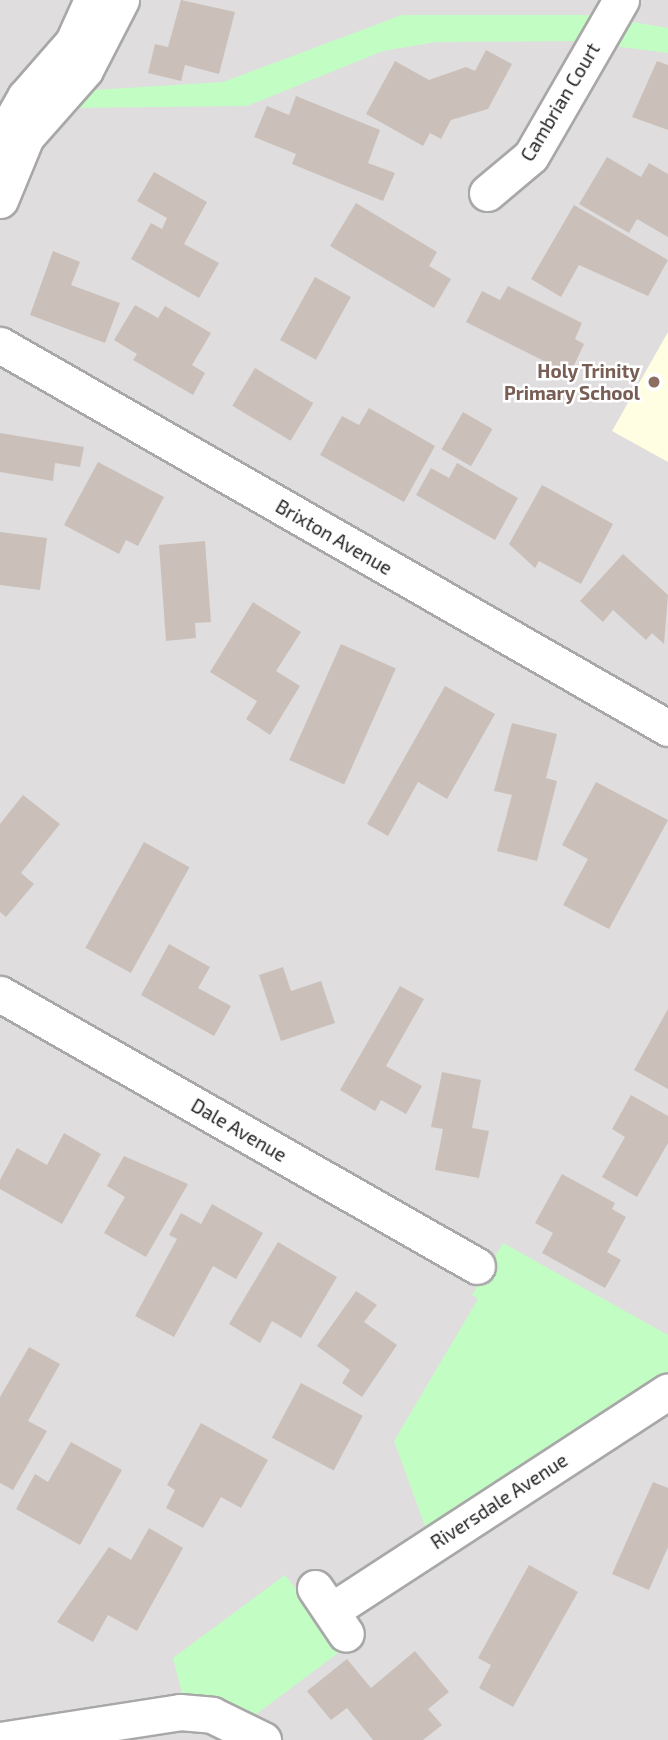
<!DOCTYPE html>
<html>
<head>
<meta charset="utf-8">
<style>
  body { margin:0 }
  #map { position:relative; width:668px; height:1740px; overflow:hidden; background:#f2eee7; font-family:"Exo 2",sans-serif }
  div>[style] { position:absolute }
  .residential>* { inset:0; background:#dfddde; transform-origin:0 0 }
  .education>* { inset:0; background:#fffee2 }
  .park>* { inset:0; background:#c2fec4 }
  .building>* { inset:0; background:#cac0b9; transform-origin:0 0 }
  .roads { filter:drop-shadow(2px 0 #a8a8a8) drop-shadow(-2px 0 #a8a8a8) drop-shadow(0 2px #a8a8a8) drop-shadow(0 -2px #a8a8a8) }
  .street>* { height:35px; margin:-17.5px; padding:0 17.5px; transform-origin:17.5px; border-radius:17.5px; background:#fff }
  .dots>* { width:19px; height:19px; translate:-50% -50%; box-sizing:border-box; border:4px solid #fff; border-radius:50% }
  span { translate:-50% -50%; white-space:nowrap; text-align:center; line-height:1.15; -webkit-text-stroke:5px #fff; paint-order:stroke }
  .street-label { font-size:19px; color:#212121 }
  .education-label { font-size:19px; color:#785e54; font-weight:700 }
  .right { translate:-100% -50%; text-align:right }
</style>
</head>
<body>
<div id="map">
  <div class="residential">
    <i style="left:0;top:0;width:668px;height:1740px"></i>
  </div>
  <div class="education">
    <i style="clip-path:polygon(668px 332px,668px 462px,612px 431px)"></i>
  </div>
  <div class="park">
    <i style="clip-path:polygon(402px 15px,601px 15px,586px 41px,436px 42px,383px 51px,247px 106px,62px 108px,78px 91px,223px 82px)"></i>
    <i style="clip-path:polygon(621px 20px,668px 28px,668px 53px,606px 45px)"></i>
    <i style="clip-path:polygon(503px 1243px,668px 1335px,668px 1377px,429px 1537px,394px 1441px,478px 1299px,472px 1295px)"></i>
    <i style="clip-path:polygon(285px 1575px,342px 1650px,251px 1718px,184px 1701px,173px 1658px)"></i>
  </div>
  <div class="building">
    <i style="clip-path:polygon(181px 0,235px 12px,219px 74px,185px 65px,181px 81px,148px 73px,155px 44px,168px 47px)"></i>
    <i style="clip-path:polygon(486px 50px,512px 64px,488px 109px,451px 120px,441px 139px,430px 133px,423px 146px,366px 114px,395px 61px,429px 80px,466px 67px,475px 71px)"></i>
    <i style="clip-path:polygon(657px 61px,668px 65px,668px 130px,632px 117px)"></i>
    <i style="clip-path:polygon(296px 96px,380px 130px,368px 163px,395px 173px,383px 201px,292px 164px,296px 154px,254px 137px,267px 106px,289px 115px)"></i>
    <i style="clip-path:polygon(607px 157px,641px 177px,649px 163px,668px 174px,668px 237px,637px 219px,629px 233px,579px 204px)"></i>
    <i style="clip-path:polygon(154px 172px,207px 202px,184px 244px,219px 263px,199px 298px,131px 259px,151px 223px,162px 229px,167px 218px,137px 201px)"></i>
    <i style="clip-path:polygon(356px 203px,437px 252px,429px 266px,451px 279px,434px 308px,330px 246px)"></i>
    <i style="clip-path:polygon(574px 205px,668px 260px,648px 296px,579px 265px,561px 297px,531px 279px)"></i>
    <i style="clip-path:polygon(53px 251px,80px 262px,71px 285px,120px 303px,105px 343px,30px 315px)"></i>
    <i style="left:315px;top:277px;width:41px;height:72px;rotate:29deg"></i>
    <i style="clip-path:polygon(508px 286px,582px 323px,575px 339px,584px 344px,570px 374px,466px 322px,482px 291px,500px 300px)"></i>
    <i style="clip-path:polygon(135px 305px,158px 318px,165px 306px,211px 333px,192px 365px,205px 373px,193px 395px,133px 360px,137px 354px,114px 340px)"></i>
    <i style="left:255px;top:368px;width:68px;height:44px;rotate:31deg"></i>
    <i style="clip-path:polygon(369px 408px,435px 446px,404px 502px,320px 455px,342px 416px,359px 425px)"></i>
    <i style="left:463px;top:412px;width:34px;height:43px;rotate:30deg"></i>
    <i style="clip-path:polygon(0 433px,84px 447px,80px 467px,55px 463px,53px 481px,0 472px)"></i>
    <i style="clip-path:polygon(98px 462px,164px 497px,138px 546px,126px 540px,119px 554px,64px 525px)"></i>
    <i style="clip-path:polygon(457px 463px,518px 498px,495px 540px,416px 495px,431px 468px,449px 478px)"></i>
    <i style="clip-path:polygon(542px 485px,613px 524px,581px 584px,539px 561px,535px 568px,509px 544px)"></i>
    <i style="clip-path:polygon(0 532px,47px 538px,40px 590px,0 585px)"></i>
    <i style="clip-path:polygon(205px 541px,211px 622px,195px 623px,196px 638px,166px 641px,159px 545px)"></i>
    <i style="clip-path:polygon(623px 554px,668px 595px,664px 644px,652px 633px,646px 640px,613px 610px,603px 622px,580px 601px)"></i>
    <i style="clip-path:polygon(253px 602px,301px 632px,276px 671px,300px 686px,270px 735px,246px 719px,257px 701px,210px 672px)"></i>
    <i style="left:341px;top:644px;width:60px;height:127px;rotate:24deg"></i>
    <i style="clip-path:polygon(445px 686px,495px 714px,447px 799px,418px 782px,388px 836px,367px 824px)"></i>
    <i style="clip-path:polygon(512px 723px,557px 734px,546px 778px,557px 781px,537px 861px,497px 851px,512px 795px,494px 791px)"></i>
    <i style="clip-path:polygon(596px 782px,668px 820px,609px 929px,563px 905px,588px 859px,562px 845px)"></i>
    <i style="clip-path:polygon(23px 795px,60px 824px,21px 873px,34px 884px,6px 917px,0 912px,0 824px)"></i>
    <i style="left:144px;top:842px;width:52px;height:121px;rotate:29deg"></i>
    <i style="clip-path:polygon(169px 944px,210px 967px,198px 988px,231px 1006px,214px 1036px,141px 995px)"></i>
    <i style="clip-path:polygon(283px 967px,291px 991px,321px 981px,335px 1023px,281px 1041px,259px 975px)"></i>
    <i style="clip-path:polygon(400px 986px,424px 999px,386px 1066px,422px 1086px,406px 1114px,381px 1100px,375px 1111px,340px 1090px)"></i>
    <i style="clip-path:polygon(668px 1009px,668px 1089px,634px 1070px)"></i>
    <i style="clip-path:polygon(442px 1072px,481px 1080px,472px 1128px,489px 1131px,479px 1178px,435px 1170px,443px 1129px,431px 1127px)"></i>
    <i style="clip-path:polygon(631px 1095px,668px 1116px,668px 1143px,637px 1197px,602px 1177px,625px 1137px,612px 1129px)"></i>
    <i style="clip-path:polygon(64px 1133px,101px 1154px,62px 1224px,0 1189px,0 1180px,17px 1148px,47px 1165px)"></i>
    <i style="clip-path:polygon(124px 1156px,188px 1184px,146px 1257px,104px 1233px,125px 1197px,107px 1186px)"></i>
    <i style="clip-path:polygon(562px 1174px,615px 1203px,612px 1209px,626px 1217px,607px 1252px,621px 1260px,605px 1288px,542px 1253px,553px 1233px,535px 1223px)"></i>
    <i style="clip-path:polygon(212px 1204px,263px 1233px,236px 1279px,213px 1266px,174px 1337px,135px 1316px,177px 1239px,169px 1235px,181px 1213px,201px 1224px)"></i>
    <i style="clip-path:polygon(278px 1242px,337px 1277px,301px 1338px,272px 1321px,260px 1343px,229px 1324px)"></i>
    <i style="clip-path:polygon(356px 1291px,377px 1305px,364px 1322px,397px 1345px,362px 1397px,342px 1383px,350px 1370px,317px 1346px)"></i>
    <i style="clip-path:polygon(29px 1347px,60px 1364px,28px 1421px,47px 1431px,13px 1490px,0 1483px,0 1397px)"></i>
    <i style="left:301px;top:1383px;width:70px;height:62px;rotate:28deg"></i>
    <i style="clip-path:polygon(201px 1423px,268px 1460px,241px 1508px,221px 1497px,203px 1528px,166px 1508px,175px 1490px,167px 1485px)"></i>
    <i style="clip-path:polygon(71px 1442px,122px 1470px,80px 1545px,16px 1509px,35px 1474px,48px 1482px)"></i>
    <i style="clip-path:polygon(653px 1482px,668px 1488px,668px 1547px,649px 1590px,612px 1574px)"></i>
    <i style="clip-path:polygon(149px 1528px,183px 1548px,137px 1631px,108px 1615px,93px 1642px,57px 1622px,109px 1547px,131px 1560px)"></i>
    <i style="clip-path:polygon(529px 1565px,578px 1592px,513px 1707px,479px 1688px,491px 1665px,478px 1658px)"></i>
    <i style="clip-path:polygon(415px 1651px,449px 1692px,428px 1709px,442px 1725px,423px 1740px,373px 1740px,347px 1708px,331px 1720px,307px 1691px,347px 1659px,371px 1688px)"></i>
  </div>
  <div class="roads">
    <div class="street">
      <i style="left:0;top:141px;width:51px;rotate:-60.4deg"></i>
      <i style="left:25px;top:97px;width:73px;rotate:-48.9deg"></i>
      <i style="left:73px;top:42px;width:46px;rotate:-65.7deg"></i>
      <i style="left:487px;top:193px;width:57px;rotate:-40.1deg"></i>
      <i style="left:531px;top:156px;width:180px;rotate:-60deg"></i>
      <i style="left:0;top:200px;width:68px;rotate:-67.6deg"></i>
      <i style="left:26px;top:137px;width:89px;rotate:-48.6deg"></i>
      <i style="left:85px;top:70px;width:79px;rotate:-62.8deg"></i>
      <i style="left:0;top:345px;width:770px;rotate:29.83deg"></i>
      <i style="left:0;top:994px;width:549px;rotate:29.69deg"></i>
      <i style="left:315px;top:1588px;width:55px;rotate:56deg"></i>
      <i style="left:331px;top:1611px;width:402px;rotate:-33.1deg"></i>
      <i style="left:0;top:1740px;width:182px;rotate:-8.8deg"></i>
      <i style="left:180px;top:1712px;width:32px;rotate:5deg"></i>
      <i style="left:212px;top:1715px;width:57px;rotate:26.1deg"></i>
    </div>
  </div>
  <div class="dots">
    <i style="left:654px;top:382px;background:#8d6e63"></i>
  </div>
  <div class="street-label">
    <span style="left:560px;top:102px;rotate:-59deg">Cambrian Court</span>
    <span style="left:334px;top:537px;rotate:30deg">Brixton Avenue</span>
    <span style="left:239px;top:1130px;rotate:30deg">Dale Avenue</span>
    <span style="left:499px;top:1501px;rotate:-33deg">Riversdale Avenue</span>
  </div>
  <div class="education-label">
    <span class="right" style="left:640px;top:382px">Holy Trinity<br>Primary School</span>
  </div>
</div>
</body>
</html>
